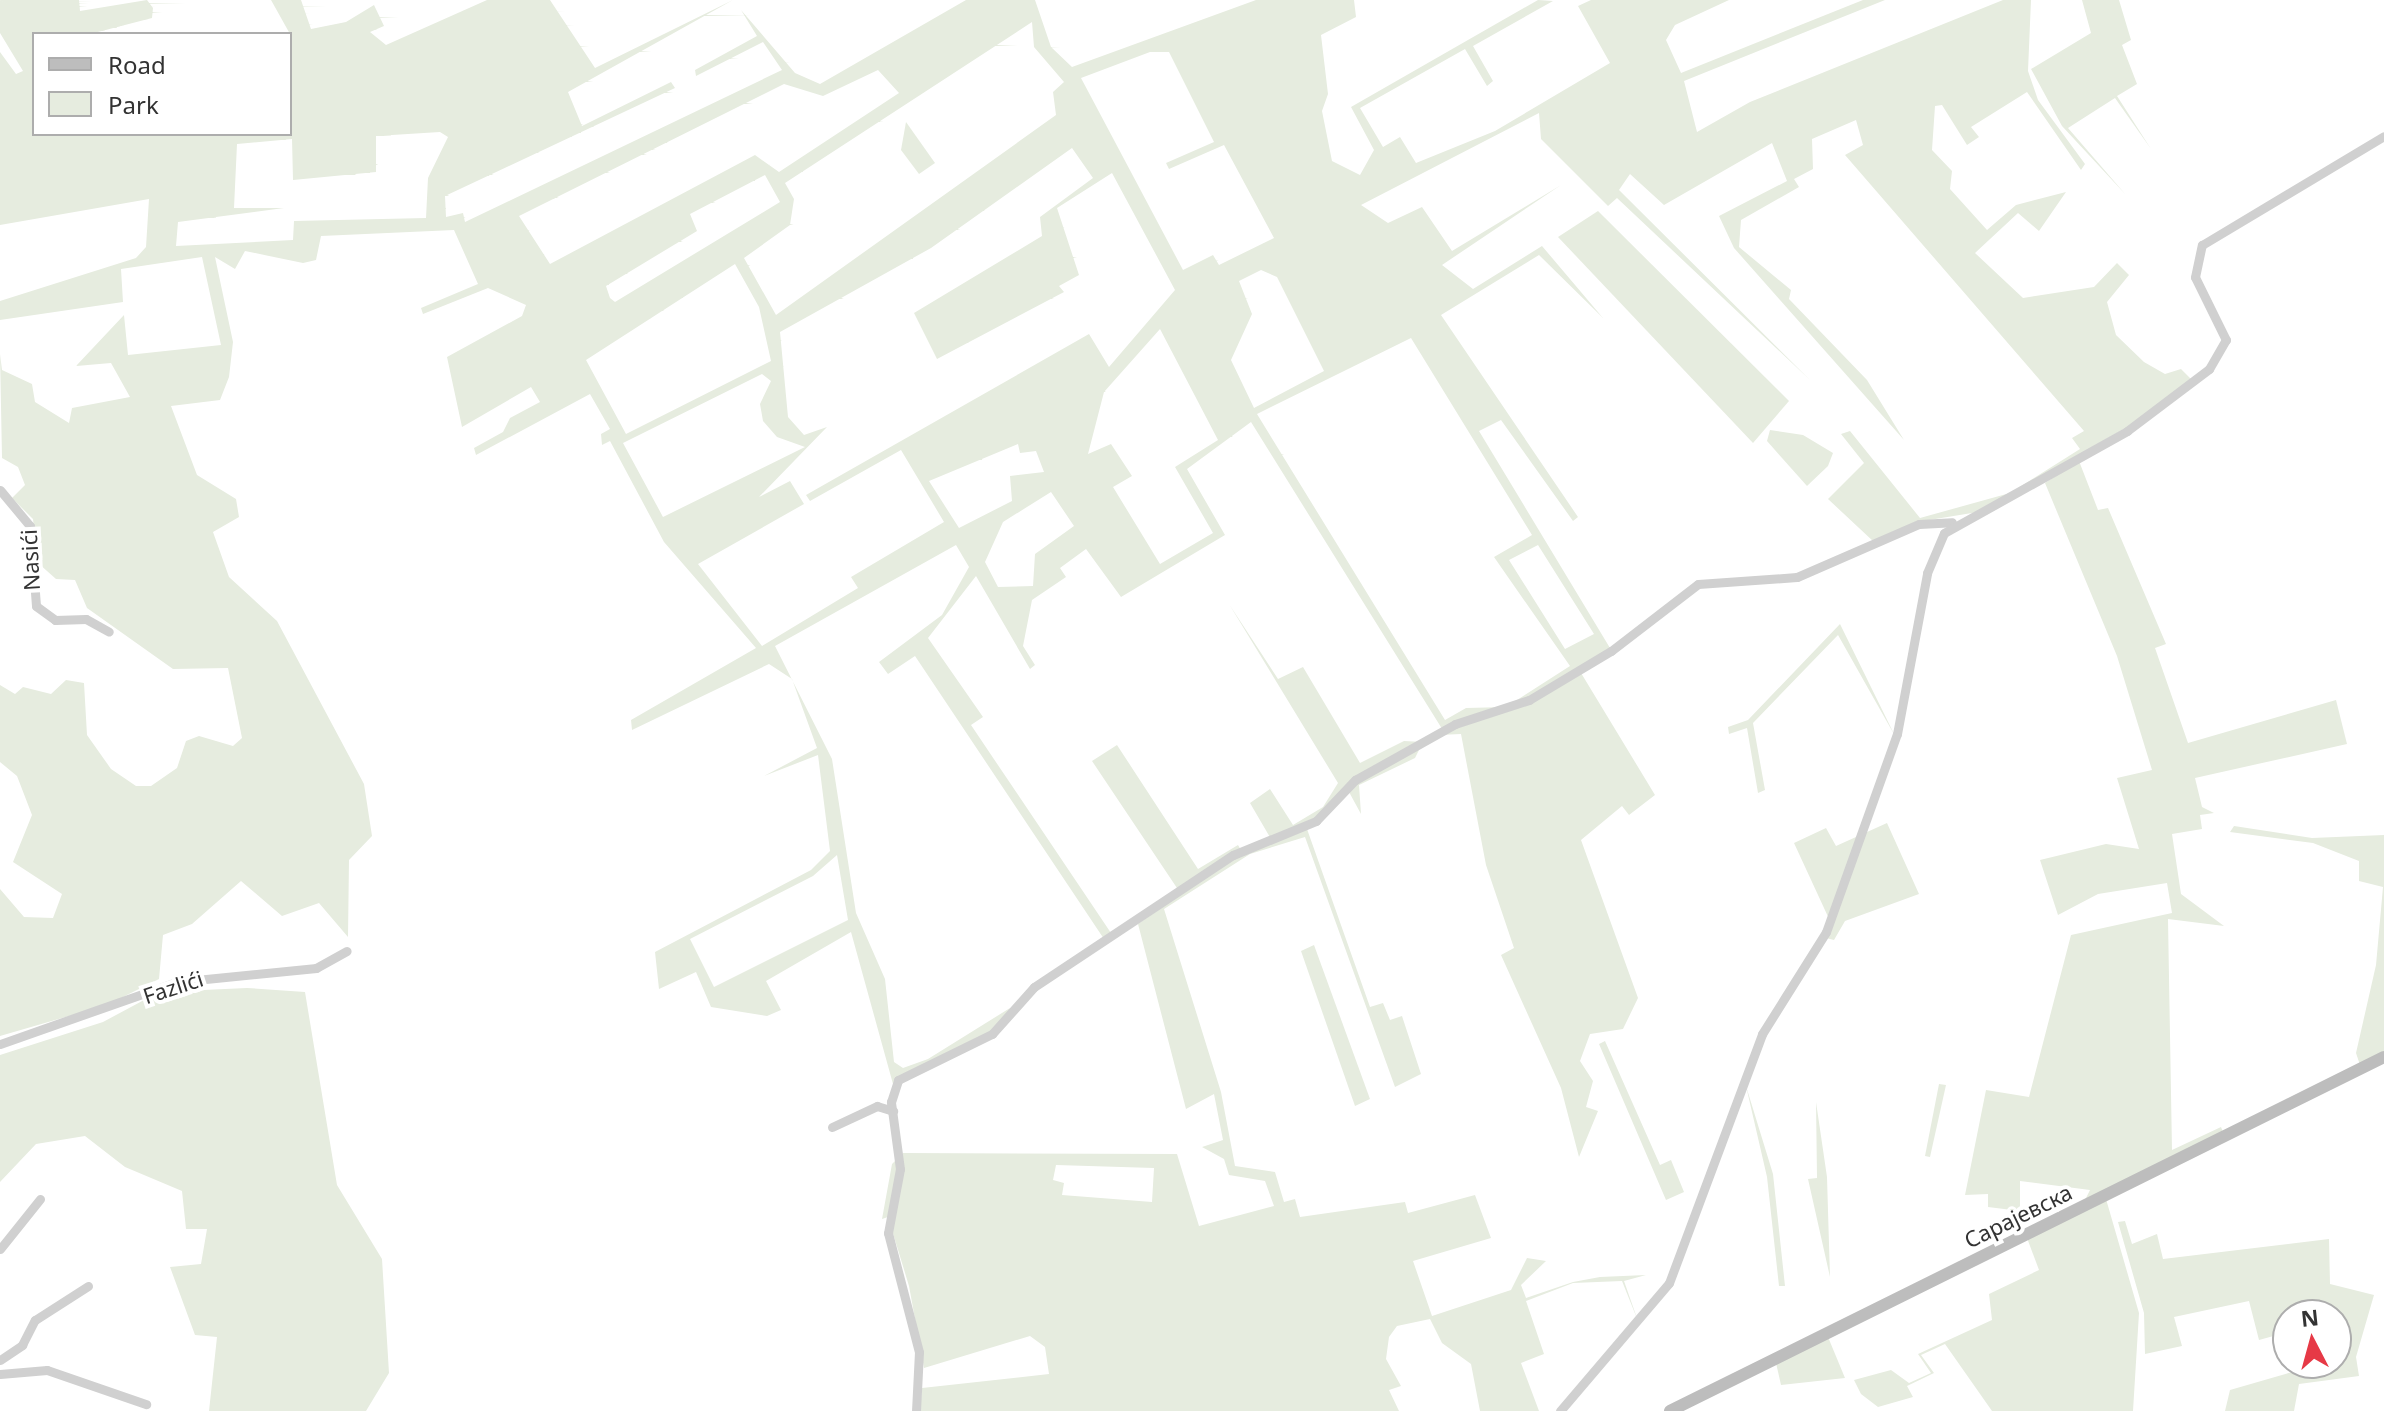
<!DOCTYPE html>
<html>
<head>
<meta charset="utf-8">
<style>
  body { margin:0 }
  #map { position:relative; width:2384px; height:1411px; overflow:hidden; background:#fff; font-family:"Noto Sans",sans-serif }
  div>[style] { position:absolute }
  .green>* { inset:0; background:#e6ecdf }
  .street>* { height:9px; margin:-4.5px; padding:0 4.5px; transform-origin:4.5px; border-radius:4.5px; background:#d0d0d0 }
  .secondary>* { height:12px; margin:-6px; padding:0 6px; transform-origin:6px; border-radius:6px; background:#bdbdbd }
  span { translate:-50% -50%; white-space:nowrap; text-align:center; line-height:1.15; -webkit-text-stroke:8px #fff; paint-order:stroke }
  .street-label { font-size:22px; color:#333 }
  .legend { position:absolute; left:32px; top:32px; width:260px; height:104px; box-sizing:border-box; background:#fff; border:2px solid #adadad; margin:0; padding:10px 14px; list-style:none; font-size:24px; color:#333 }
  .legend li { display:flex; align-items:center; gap:16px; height:40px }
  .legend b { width:40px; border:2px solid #adadad }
  .north { position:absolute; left:2272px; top:1299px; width:80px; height:80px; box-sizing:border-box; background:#fff; border:2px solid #adadad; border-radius:50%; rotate:354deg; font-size:22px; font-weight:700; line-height:32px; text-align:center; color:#333 }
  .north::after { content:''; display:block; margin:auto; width:28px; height:36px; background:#e63946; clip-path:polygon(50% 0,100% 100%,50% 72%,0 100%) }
</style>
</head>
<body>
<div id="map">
  <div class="green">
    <i style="clip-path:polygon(evenodd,0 0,79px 0,80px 11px,147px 0,153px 8px,152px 18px,90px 34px,34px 34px,34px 134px,290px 134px,290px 34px,271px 0,301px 0,311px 29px,346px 22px,374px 5px,384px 26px,370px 32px,386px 45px,487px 0,550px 0,595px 68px,733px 0,568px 92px,582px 126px,671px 82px,675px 88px,445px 196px,446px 217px,463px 213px,465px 222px,782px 70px,763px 42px,696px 76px,695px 70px,757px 36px,741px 10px,795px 73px,820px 84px,966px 0,1035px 0,1051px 47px,1072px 67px,1256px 0,1354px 0,1356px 17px,1321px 35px,1328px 94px,1322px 111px,1332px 161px,1360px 175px,1374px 150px,1351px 107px,1538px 0,1553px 1px,1473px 46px,1493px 81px,1487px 86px,1465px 49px,1360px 108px,1383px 147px,1400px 137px,1416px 163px,1495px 131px,1610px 63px,1578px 6px,1591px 0,1729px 0,1675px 25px,1666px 40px,1681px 73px,1863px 0,1885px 0,1684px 81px,1697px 132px,1750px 102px,2003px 0,2031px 0,2028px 71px,2038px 100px,2085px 164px,2081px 170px,2027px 92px,1971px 127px,1979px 137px,1967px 145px,1942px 105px,1935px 106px,1932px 150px,1952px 171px,1950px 189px,1987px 230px,2016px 205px,2066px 192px,2039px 231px,2018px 213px,1975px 253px,2023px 298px,2094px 287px,2117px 263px,2129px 275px,2107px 302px,2116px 335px,2144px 362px,2165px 374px,2181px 369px,2192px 380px,2152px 413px,1978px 512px,1923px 521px,1874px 542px,1828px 499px,1864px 463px,1841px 434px,1850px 431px,1920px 518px,2010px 493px,2080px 449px,2072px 438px,2084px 431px,1845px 155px,1863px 145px,1856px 120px,1812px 139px,1813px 169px,1794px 179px,1799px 187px,1741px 220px,1739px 247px,1791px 290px,1789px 299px,1867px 380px,1904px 440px,1734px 248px,1719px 216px,1787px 181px,1772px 143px,1664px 205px,1630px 174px,1619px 190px,1811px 381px,1617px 198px,1608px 206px,1541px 139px,1539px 113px,1361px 205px,1388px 223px,1422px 207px,1452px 251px,1561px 185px,1442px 265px,1473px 289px,1542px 246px,1603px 318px,1539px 255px,1441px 315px,1578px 517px,1573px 521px,1501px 420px,1479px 431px,1610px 648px,1578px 668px,1655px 795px,1629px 815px,1622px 806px,1581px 840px,1638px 998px,1623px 1029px,1590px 1034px,1580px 1061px,1593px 1081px,1586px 1107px,1598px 1111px,1579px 1157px,1561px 1088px,1501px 955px,1514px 948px,1486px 865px,1461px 734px,1439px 735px,1444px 732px,1251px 422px,1187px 469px,1225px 535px,1121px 597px,1086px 549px,1060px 568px,1066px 577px,1032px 600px,1023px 646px,1035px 665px,1030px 669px,976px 576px,928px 638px,983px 717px,971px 725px,1113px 936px,1106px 942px,915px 656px,888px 674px,879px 662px,942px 615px,969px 567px,956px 545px,775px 646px,832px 759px,856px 913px,885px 979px,894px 1062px,903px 1068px,928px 1059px,1010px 1008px,1001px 1026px,893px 1084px,851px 932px,766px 981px,781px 1010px,767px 1016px,711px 1007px,696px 972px,659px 989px,655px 952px,811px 870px,830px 851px,818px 755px,764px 776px,817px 748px,792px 679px,769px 664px,632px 730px,631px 720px,756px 648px,664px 542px,610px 441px,602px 445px,601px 434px,610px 429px,590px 394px,476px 455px,474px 448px,503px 432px,510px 418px,540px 402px,531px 387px,462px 427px,447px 357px,522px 316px,526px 305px,488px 288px,423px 314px,421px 308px,478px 284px,454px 230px,321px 236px,316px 260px,303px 263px,245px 251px,235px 269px,215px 257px,233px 342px,229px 377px,220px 400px,171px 406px,197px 475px,236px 499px,239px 517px,213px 532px,229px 577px,277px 621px,364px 784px,372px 836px,349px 860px,348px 937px,319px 903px,282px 916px,241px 881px,192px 924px,163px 935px,159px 979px,107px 1005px,0 1036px,0 889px,24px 917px,53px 918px,62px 894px,13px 862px,32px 815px,17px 776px,0 762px,0 685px,15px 694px,23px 687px,51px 694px,66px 680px,84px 683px,87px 735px,111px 769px,136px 786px,151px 786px,177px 768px,186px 741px,199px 736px,233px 746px,242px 738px,228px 668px,173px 669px,87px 608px,75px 580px,56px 579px,38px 563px,33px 519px,12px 498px,25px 485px,18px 467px,2px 458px,0 354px,2px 370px,32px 384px,35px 402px,69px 423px,72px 408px,130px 397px,111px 363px,76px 366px,124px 315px,128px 355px,221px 345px,202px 257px,121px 269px,123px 302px,0 320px,0 301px,136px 258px,146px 247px,149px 199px,0 225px,0 52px,16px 74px,23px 71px,0 33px,0 0,1032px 22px,1034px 47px,1064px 82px,1053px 92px,1056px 115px,776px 315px,744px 258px,790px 225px,794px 199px,785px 183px,1032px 22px,0 0,1150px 52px,1169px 52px,1214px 142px,1166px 163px,1169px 169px,1224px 145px,1274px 238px,1219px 265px,1213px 255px,1183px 270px,1081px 78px,1150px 52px,0 0,878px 70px,899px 93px,779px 172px,755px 155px,550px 264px,519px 216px,784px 84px,823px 96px,878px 70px,0 0,440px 132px,448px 137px,428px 178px,426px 218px,294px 221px,293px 240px,176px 246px,178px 222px,284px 208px,234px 208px,237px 144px,292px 139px,293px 180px,376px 172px,376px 136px,440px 132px,0 0,1072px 148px,1093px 178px,1040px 217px,1042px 236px,914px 313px,937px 359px,1064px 292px,1059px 286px,1079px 275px,1057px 208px,1112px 173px,1175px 290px,1109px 367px,1089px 334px,806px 495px,810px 501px,901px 450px,944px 522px,851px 577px,858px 588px,762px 646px,698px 564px,804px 504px,790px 481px,759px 497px,827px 427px,804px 435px,788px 417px,780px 332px,931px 248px,1072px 148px,0 0,765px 175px,780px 202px,615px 302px,610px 298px,606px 286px,697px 231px,690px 214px,765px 175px,0 0,735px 264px,759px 307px,771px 361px,626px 434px,586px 360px,735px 264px,0 0,1261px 270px,1277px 277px,1324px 371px,1254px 408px,1231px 360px,1252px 314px,1239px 281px,1261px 270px,0 0,1160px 329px,1218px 440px,1175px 467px,1213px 533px,1160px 564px,1113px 487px,1132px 476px,1111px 444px,1088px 454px,1104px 392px,1160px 329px,0 0,1411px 338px,1532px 535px,1494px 557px,1570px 666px,1506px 707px,1466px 708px,1445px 720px,1257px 414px,1411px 338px,0 0,762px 374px,771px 381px,760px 404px,763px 421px,777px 437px,805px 447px,663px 517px,623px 443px,762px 374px,0 0,1018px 444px,1020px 453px,1036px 451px,1044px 472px,1010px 476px,1012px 501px,959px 528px,929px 481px,1018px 444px,0 0,1051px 492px,1074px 526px,1035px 554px,1033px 586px,998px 587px,985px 562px,1003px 522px,1051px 492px,0 0,1538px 545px,1594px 634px,1565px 649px,1509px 560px,1538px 545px,0 0,837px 855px,848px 920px,714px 987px,690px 939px,813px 876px,837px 855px)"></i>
    <i style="clip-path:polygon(2082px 0,2119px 0,2131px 40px,2122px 45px,2137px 84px,2117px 96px,2151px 149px,2115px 98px,2068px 128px,2126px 195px,2062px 126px,2031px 69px,2091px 33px)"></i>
    <i style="clip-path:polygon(906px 122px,935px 163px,919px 174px,901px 150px)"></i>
    <i style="clip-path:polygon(1598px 211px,1789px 401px,1753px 443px,1558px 237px)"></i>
    <i style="clip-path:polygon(1770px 430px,1803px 435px,1833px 453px,1828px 466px,1807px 486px,1767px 441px)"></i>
    <i style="clip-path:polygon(2079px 461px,2098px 510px,2108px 508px,2166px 644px,2155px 648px,2188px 743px,2336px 700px,2347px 744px,2195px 778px,2202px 807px,2214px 813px,2200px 815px,2202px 829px,2172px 834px,2181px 894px,2224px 926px,2168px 919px,2172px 1150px,2221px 1127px,2223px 1132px,2084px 1202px,2090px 1190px,2020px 1181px,2020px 1211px,1988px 1207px,1988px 1194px,1965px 1195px,1986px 1090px,2029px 1097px,2071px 935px,2172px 913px,2167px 883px,2098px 894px,2058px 915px,2040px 860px,2106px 844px,2139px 849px,2117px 778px,2152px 770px,2117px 656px,2045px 483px)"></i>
    <i style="clip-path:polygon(evenodd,1229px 604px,1278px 679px,1303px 667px,1360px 763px,1404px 741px,1423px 742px,1415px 758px,1359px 785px,1361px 814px,1349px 792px,1307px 829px,1370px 1007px,1383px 1003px,1390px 1020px,1402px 1016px,1421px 1074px,1395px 1087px,1305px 837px,1250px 854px,1164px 909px,1221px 1092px,1235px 1166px,1275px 1172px,1284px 1202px,1295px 1199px,1300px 1217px,1405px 1202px,1408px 1213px,1475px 1195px,1491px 1238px,1413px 1261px,1432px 1316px,1511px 1290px,1527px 1258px,1546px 1261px,1521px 1285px,1526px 1298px,1573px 1282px,1600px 1277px,1646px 1275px,1624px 1281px,1638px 1321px,1622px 1281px,1573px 1283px,1526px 1301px,1544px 1354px,1521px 1363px,1539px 1411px,1480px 1411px,1471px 1364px,1442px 1343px,1430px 1319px,1397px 1326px,1389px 1337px,1386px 1359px,1401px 1386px,1389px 1390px,1399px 1411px,920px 1411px,922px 1388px,1049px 1374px,1045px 1347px,1030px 1336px,924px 1368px,909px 1286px,888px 1217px,882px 1219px,892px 1164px,903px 1153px,1177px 1154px,1199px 1226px,1274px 1206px,1265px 1181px,1229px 1175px,1224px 1159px,1202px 1147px,1223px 1140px,1214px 1094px,1186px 1109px,1138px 924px,1181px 894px,1092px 761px,1117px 745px,1198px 869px,1238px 845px,1241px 850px,1271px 839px,1250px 803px,1270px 789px,1293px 825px,1323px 807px,1338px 783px,1229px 604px,1056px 1165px,1154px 1168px,1152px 1202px,1062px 1195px,1064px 1183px,1053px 1180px,1056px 1165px)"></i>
    <i style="clip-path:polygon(1840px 624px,1895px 736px,1838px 635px,1753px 723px,1765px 790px,1758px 793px,1747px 728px,1729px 734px,1728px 727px,1748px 720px)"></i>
    <i style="clip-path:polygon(1887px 823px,1919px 894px,1845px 921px,1834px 940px,1822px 937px,1830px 921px,1794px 843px,1826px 828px,1836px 846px)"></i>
    <i style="clip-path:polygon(2234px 826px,2312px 838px,2384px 835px,2384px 1053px,2360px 1065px,2356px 1053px,2376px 965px,2383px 887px,2359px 881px,2359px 861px,2313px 843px,2230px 832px)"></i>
    <i style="clip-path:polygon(1314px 945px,1370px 1099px,1355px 1106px,1301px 951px)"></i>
    <i style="clip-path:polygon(247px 988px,305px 992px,337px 1185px,382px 1259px,389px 1373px,366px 1411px,209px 1411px,217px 1337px,195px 1335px,170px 1267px,201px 1264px,207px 1229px,186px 1229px,182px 1191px,125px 1167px,85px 1136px,36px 1144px,0 1182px,0 1055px,103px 1022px,159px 992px)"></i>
    <i style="clip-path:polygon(1605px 1041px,1660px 1165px,1671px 1160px,1684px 1192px,1666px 1200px,1599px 1044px)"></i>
    <i style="clip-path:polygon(1939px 1084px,1946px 1085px,1930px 1157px,1925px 1156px)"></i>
    <i style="clip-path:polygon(1746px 1086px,1773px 1174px,1785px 1286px,1779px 1286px,1767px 1177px)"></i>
    <i style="clip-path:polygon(1816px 1102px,1827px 1177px,1830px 1277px,1808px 1179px,1817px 1178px)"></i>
    <i style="clip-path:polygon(2106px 1199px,2139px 1313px,2133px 1411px,1992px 1411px,1945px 1344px,1921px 1355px,1934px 1373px,1907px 1386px,1913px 1397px,1878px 1407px,1861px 1394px,1854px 1380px,1891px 1370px,1909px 1383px,1931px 1373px,1918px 1354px,1992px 1320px,1989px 1294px,2039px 1270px,2027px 1238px)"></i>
    <i style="clip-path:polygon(2125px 1221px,2132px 1244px,2157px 1234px,2163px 1259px,2329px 1239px,2330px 1284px,2374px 1295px,2356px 1357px,2359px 1376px,2299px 1384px,2294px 1411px,2225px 1411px,2230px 1390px,2299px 1370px,2300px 1363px,2336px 1363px,2336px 1315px,2288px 1315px,2288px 1332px,2259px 1340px,2249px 1301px,2174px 1317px,2182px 1346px,2145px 1354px,2144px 1313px,2118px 1222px)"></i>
    <i style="clip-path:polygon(1828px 1337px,1845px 1378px,1781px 1385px,1776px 1363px)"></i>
  </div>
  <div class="street">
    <i style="left:0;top:490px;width:47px;rotate:50.2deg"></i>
    <i style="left:30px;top:526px;width:80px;rotate:85.7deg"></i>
    <i style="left:36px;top:606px;width:24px;rotate:36deg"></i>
    <i style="left:55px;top:620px;width:31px;rotate:-2deg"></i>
    <i style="left:86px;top:619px;width:26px;rotate:29deg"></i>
    <i style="left:0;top:1044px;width:187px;rotate:-19.4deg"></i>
    <i style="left:176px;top:982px;width:141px;rotate:-5.7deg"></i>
    <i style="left:316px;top:968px;width:35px;rotate:-29deg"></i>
    <i style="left:832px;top:1127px;width:50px;rotate:-25deg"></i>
    <i style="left:877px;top:1106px;width:17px;rotate:17deg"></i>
    <i style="left:0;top:1249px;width:64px;rotate:-51.3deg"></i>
    <i style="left:0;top:1360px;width:27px;rotate:-34deg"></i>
    <i style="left:22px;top:1345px;width:28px;rotate:-63deg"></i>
    <i style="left:35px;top:1320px;width:63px;rotate:-32.7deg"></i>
    <i style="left:0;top:1374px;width:47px;rotate:-4.9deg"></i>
    <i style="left:47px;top:1370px;width:105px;rotate:19deg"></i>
    <i style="left:916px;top:1411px;width:59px;rotate:-87.1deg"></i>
    <i style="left:919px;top:1352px;width:123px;rotate:-104.6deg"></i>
    <i style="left:888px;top:1233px;width:65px;rotate:-79.4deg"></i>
    <i style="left:900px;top:1169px;width:68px;rotate:-97.7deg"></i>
    <i style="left:891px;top:1102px;width:23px;rotate:-72deg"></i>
    <i style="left:898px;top:1080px;width:105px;rotate:-26.1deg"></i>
    <i style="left:992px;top:1034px;width:63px;rotate:-48.2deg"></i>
    <i style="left:1034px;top:987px;width:239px;rotate:-33.6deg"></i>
    <i style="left:1233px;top:855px;width:90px;rotate:-22.3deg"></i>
    <i style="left:1316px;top:821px;width:57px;rotate:-46.4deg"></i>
    <i style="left:1355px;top:780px;width:115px;rotate:-29.2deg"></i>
    <i style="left:1455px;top:724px;width:78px;rotate:-18deg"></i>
    <i style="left:1529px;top:700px;width:96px;rotate:-30.9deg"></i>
    <i style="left:1611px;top:651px;width:110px;rotate:-37.6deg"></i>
    <i style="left:1698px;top:584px;width:99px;rotate:-4deg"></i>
    <i style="left:1797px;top:577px;width:133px;rotate:-23.5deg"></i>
    <i style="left:1919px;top:524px;width:33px;rotate:-3deg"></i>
    <i style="left:1560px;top:1411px;width:168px;rotate:-49.6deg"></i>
    <i style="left:1669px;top:1283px;width:266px;rotate:-69.5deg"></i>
    <i style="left:1762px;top:1034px;width:120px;rotate:-57.9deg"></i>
    <i style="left:1826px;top:932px;width:210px;rotate:-70.3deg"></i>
    <i style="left:1897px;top:734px;width:164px;rotate:-79.4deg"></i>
    <i style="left:1927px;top:573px;width:43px;rotate:-67deg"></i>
    <i style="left:1944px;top:533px;width:210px;rotate:-29.1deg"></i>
    <i style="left:2127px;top:431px;width:103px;rotate:-37.1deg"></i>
    <i style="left:2209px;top:369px;width:34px;rotate:-60deg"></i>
    <i style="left:2226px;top:340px;width:70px;rotate:-116.2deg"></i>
    <i style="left:2195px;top:277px;width:33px;rotate:-78deg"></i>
    <i style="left:2202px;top:245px;width:212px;rotate:-30.9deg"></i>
  </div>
  <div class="secondary">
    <i style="left:1670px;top:1411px;width:797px;rotate:-26.37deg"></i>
  </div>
  <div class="street-label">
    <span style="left:30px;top:560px;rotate:-93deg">Nasići</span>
    <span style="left:173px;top:987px;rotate:-18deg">Fazlići</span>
    <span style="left:2018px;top:1216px;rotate:-26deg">Сарајевска</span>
  </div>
  <ul class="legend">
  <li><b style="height:10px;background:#bdbdbd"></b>Road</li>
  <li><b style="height:22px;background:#e6ecdf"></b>Park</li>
  </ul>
  <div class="north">N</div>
</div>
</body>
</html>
